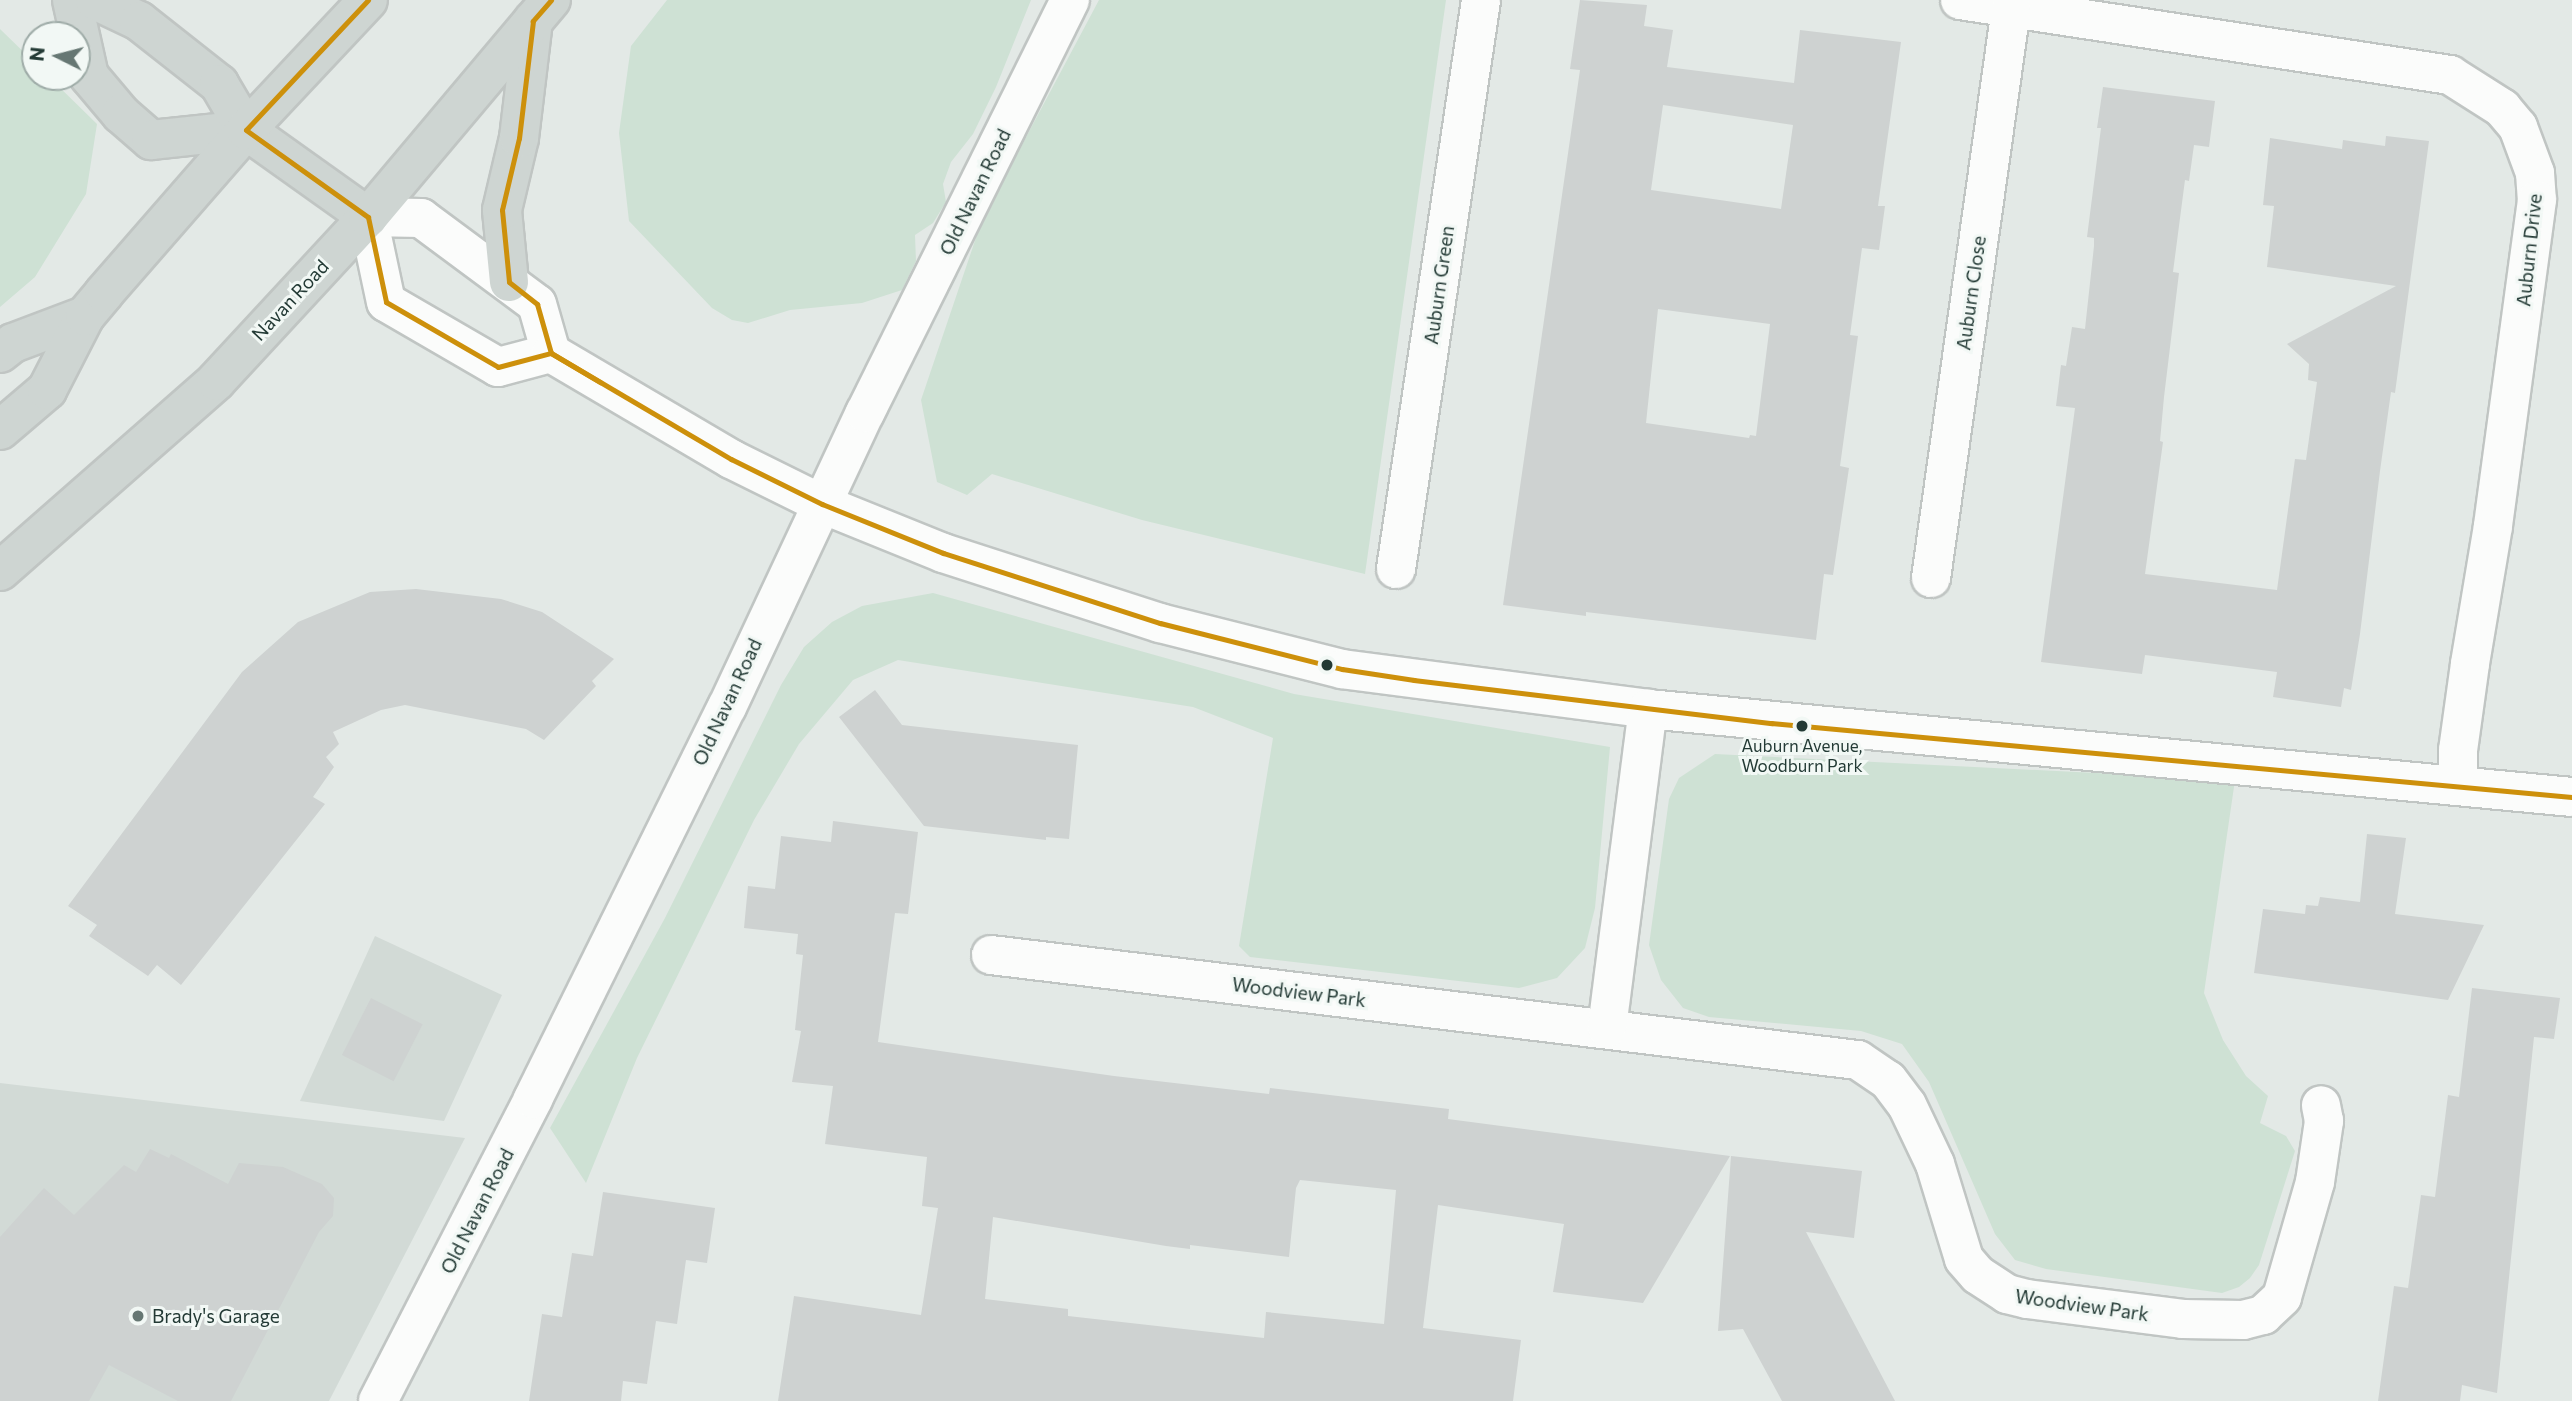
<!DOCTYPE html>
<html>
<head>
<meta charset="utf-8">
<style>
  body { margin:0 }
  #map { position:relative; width:2572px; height:1401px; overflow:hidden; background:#e3e9e6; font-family:Commissioner,sans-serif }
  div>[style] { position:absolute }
  .built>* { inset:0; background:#d2dad6 }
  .green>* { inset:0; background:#cee1d4 }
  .building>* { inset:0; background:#ced2d1; transform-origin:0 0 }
  .roads { filter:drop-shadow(2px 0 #c0c5c3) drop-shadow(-2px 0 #c0c5c3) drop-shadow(0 2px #c0c5c3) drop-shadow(0 -2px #c0c5c3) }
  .minor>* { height:38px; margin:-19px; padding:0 19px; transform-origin:19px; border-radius:19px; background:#fbfcfb }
  .major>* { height:38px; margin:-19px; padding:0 19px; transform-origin:19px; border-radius:19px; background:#ced5d2 }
  .bus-1>* { height:5px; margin:-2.5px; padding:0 2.5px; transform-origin:2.5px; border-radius:2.5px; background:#cd900b }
  .dots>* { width:19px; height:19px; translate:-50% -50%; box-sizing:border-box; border:4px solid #f2f8f5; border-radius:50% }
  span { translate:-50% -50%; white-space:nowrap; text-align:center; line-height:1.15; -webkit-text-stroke:6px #f2f8f5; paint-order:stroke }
  .bus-label { font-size:17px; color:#233a35 }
  .street-label { font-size:19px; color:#233a35 }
  .poi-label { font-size:19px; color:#233a35 }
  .left { translate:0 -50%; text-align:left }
  .north { position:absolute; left:21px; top:21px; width:70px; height:70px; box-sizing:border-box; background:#f2f8f5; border:2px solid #9faca8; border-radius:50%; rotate:276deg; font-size:19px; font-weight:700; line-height:28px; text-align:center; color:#233a35 }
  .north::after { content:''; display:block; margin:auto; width:24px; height:32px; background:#667773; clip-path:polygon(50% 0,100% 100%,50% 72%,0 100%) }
</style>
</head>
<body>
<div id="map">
  <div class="built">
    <i style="clip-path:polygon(375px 936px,502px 995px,444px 1121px,300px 1101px)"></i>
    <i style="clip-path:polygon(0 1083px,465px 1138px,329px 1401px,0 1401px)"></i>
  </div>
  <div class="green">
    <i style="clip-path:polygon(667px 0,1031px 0,996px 87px,973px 134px,951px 162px,943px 184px,946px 202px,933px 223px,915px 235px,916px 261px,902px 290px,862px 303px,790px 310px,748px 323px,732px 320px,712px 308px,629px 221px,619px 133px,631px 46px)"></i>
    <i style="clip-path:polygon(1099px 0,1446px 0,1365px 574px,1142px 520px,992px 474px,967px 495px,937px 482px,921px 400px,982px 220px)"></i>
    <i style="clip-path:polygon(0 29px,35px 63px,35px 77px,49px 77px,97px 124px,86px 194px,35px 277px,0 307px)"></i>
    <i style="clip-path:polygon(933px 593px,1294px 694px,1610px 747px,1595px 908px,1585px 948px,1557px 978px,1519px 988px,1250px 957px,1239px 946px,1273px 738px,1193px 707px,898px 660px,853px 680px,799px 744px,754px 820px,637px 1058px,586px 1183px,550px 1128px,665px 918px,781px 685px,804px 647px,832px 622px,862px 606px)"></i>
    <i style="clip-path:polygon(1715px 754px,2235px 780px,2204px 993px,2223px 1040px,2246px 1076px,2268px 1096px,2260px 1123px,2286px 1136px,2295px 1151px,2259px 1265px,2250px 1278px,2239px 1287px,2222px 1293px,2046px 1269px,2015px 1260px,1995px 1234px,1929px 1082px,1902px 1044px,1861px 1031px,1709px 1017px,1683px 1008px,1661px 980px,1649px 945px,1669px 799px,1679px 778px)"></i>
  </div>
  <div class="building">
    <i style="clip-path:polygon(evenodd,1580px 0,1647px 5px,1644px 26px,1673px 30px,1667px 67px,1794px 83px,1800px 30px,1901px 42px,1878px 206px,1885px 206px,1879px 250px,1862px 248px,1850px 335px,1858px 336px,1840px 466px,1849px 468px,1833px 575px,1824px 574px,1816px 640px,1586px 612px,1586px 616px,1503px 605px,1580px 70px,1570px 69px,1580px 0,1663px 105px,1793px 125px,1781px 209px,1651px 190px,1663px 105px,1580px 0,1658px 309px,1770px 324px,1756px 436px,1750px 435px,1749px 438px,1646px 423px,1658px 309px)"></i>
    <i style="clip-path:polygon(2103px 87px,2215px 101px,2209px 147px,2194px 145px,2189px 181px,2185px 180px,2173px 272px,2179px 273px,2164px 397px,2160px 441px,2163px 442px,2145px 574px,2277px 590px,2295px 459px,2306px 460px,2317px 382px,2308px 380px,2309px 364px,2287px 344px,2396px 286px,2267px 267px,2274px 206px,2263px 205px,2270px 138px,2342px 149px,2343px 140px,2385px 146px,2386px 136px,2429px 141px,2395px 393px,2391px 392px,2380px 471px,2360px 634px,2351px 690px,2344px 688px,2341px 707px,2273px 697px,2277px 672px,2145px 655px,2142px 674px,2041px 662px,2075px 408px,2056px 406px,2061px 365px,2066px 366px,2072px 327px,2085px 329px,2094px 246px,2094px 238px,2087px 237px,2101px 128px,2097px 128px)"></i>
    <i style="clip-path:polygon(416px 589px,501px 599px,542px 612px,614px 659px,592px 681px,596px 686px,544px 740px,526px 729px,405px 705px,381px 710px,333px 732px,339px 744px,326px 757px,334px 767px,313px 797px,325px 804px,181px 985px,157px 965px,148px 976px,89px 936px,97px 925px,68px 906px,242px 672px,298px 622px,370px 592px)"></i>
    <i style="clip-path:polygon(875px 690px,902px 725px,1078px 745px,1069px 839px,1046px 837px,1046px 840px,924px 826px,839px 717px)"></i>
    <i style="clip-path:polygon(evenodd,833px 821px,918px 832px,908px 914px,895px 913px,878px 1042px,1114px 1076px,1269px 1094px,1270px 1088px,1449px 1109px,1448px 1119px,1730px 1156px,1643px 1303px,1553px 1292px,1564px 1224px,1438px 1205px,1423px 1328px,1521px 1340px,1513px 1401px,778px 1401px,794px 1296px,921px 1315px,938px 1208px,922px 1206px,927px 1157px,825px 1144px,833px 1086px,792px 1082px,801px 1031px,795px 1030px,803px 955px,796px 954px,798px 934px,744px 928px,748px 886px,775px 889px,781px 836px,831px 842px,833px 821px,1300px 1180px,1396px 1190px,1384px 1324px,1266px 1312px,1264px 1338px,1068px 1316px,1068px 1309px,985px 1299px,993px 1217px,1166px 1246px,1190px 1249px,1190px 1245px,1289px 1257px,1296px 1188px,1300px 1180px)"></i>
    <i style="clip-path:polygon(2367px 834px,2406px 838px,2395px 914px,2484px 925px,2448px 1000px,2254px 973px,2263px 909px,2305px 914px,2306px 905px,2318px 906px,2320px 897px,2360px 902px)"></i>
    <i style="clip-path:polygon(2472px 988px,2560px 998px,2554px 1039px,2534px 1037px,2497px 1393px,2462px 1385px,2460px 1401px,2378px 1401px,2394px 1286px,2408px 1288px,2421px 1195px,2435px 1197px,2448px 1095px,2459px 1097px)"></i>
    <i style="left:371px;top:998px;width:58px;height:64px;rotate:27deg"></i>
    <i style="clip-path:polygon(150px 1149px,169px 1158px,171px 1154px,228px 1184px,239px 1163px,283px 1167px,322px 1184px,334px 1198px,333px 1216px,319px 1232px,231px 1401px,178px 1401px,109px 1365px,89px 1401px,0 1401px,0 1237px,44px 1188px,74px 1215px,124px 1165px,136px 1172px)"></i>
    <i style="clip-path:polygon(1731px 1156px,1862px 1171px,1854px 1238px,1806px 1232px,1895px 1401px,1782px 1401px,1743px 1329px,1718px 1331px)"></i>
    <i style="clip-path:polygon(603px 1192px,715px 1208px,707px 1263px,686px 1260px,677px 1324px,656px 1321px,647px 1384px,623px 1381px,621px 1401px,529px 1401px,542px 1314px,562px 1317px,572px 1253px,593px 1256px)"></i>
  </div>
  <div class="roads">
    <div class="minor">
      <i style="left:1960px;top:0;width:496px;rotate:8.7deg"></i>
      <i style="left:2450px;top:75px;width:62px;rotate:32.4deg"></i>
      <i style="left:2502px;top:108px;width:25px;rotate:50deg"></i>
      <i style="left:2518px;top:127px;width:49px;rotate:69.7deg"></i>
      <i style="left:2535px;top:173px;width:27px;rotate:86deg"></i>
      <i style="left:2537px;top:200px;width:329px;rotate:97.7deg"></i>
      <i style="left:2493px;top:526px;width:140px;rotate:99.5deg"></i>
      <i style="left:2470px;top:664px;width:87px;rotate:97.9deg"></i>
      <i style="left:2458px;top:750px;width:36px;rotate:90deg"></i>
      <i style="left:551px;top:353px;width:55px;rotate:165.2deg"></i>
      <i style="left:498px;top:367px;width:129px;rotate:-149.9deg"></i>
      <i style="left:386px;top:302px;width:87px;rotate:-102deg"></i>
      <i style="left:368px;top:217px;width:53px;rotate:1.1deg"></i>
      <i style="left:421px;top:218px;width:144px;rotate:36.6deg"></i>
      <i style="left:537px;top:304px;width:51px;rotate:74.1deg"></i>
      <i style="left:551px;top:353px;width:209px;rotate:30.5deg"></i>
      <i style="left:731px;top:459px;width:102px;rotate:26.3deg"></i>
      <i style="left:822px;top:504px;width:131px;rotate:22deg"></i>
      <i style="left:943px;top:553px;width:228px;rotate:17.9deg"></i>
      <i style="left:1160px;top:623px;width:188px;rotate:14.2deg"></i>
      <i style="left:1342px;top:669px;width:309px;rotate:7.4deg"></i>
      <i style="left:1648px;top:709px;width:928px;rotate:5.44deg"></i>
      <i style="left:1396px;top:569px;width:575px;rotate:-81.5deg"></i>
      <i style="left:1931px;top:578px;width:575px;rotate:-82deg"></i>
      <i style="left:991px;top:955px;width:873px;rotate:6.91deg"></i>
      <i style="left:1858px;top:1060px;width:36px;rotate:34deg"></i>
      <i style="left:1888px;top:1080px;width:31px;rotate:53deg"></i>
      <i style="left:1907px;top:1105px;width:65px;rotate:64.6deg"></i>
      <i style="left:1935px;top:1164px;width:99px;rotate:73deg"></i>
      <i style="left:1964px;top:1259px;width:21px;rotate:49deg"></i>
      <i style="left:1978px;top:1275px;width:35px;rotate:33deg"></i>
      <i style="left:2007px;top:1294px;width:21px;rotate:14deg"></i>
      <i style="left:2027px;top:1299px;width:157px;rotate:7.3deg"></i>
      <i style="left:2183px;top:1319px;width:60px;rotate:1deg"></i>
      <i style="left:2243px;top:1320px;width:21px;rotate:-14deg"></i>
      <i style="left:2263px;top:1315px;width:26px;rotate:-43deg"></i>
      <i style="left:2282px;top:1297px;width:120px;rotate:-74deg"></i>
      <i style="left:2315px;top:1182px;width:62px;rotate:-81.6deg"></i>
      <i style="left:2324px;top:1121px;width:16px;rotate:-101deg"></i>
      <i style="left:1607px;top:1028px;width:322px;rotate:-82.7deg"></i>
      <i style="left:378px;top:1401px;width:339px;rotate:-62.8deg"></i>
      <i style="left:533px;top:1099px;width:437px;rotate:-63.7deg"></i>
      <i style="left:727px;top:707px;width:325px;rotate:-64.9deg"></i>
      <i style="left:865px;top:413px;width:461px;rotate:-63.6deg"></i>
    </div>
    <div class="major">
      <i style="left:72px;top:0;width:78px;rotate:77.4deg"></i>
      <i style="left:89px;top:76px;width:50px;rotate:49.9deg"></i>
      <i style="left:121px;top:114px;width:40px;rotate:41deg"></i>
      <i style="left:151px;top:140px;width:96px;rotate:-6deg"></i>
      <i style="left:95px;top:0;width:49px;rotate:25.5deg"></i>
      <i style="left:139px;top:21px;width:102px;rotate:38.2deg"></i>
      <i style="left:219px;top:84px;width:53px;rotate:59.6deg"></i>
      <i style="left:246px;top:130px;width:150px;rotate:35.5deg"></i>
      <i style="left:509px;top:282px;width:72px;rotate:-95.6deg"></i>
      <i style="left:502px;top:210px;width:74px;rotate:-76.7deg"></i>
      <i style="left:519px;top:138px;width:118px;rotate:-83.2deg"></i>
      <i style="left:0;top:353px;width:16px;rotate:-38deg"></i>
      <i style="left:13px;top:343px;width:77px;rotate:-20.6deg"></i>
      <i style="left:0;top:430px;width:62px;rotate:-40.4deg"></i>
      <i style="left:47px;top:390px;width:83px;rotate:-62.8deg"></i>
      <i style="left:85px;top:316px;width:30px;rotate:-50deg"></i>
      <i style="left:104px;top:293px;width:216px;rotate:-48.9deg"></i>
      <i style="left:246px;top:130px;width:178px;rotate:-46.8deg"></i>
      <i style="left:0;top:571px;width:288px;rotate:-41.3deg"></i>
      <i style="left:216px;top:381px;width:224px;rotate:-47.2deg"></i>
      <i style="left:368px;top:217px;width:284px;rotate:-49.9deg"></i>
    </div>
  </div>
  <div class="bus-1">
    <i style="left:368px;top:0;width:178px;rotate:133.2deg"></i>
    <i style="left:246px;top:130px;width:150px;rotate:35.5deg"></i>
    <i style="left:368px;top:217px;width:87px;rotate:78deg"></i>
    <i style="left:386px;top:302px;width:129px;rotate:30.1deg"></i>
    <i style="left:498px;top:367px;width:55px;rotate:-14.8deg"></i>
    <i style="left:551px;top:353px;width:209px;rotate:30.5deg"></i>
    <i style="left:731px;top:459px;width:102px;rotate:26.3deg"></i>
    <i style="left:822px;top:504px;width:131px;rotate:22deg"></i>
    <i style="left:943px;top:553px;width:228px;rotate:17.9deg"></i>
    <i style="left:1160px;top:623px;width:188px;rotate:14.2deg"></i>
    <i style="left:1342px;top:669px;width:73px;rotate:8.7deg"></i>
    <i style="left:1414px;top:680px;width:360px;rotate:6.9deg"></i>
    <i style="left:1771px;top:723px;width:804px;rotate:5.28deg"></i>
    <i style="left:551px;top:0;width:28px;rotate:131deg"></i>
    <i style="left:533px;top:21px;width:118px;rotate:96.8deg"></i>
    <i style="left:519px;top:138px;width:74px;rotate:103.3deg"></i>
    <i style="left:502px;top:210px;width:72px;rotate:84.4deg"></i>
    <i style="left:509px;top:282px;width:36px;rotate:38deg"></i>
    <i style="left:537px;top:304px;width:51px;rotate:74.1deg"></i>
    <i style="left:551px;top:353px;width:57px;rotate:30.6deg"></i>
  </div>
  <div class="dots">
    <i style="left:1327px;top:665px;background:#233a35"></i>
    <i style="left:1802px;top:726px;background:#233a35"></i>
    <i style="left:138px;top:1316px;background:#667773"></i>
  </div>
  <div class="bus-label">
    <span style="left:1802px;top:756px">Auburn Avenue,<br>Woodburn Park</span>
  </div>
  <div class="street-label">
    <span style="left:975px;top:192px;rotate:-64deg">Old Navan Road</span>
    <span style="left:2529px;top:250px;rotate:-84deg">Auburn Drive</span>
    <span style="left:1439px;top:285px;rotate:-82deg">Auburn Green</span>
    <span style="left:1971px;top:293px;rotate:-82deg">Auburn Close</span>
    <span style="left:290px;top:300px;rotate:-47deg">Navan Road</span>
    <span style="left:727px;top:702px;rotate:-65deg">Old Navan Road</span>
    <span style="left:1299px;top:992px;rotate:7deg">Woodview Park</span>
    <span style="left:477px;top:1211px;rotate:-63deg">Old Navan Road</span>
    <span style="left:2082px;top:1305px;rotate:8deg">Woodview Park</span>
  </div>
  <div class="poi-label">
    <span class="left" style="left:152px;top:1316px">Brady's Garage</span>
  </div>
  <div class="north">N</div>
</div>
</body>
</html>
